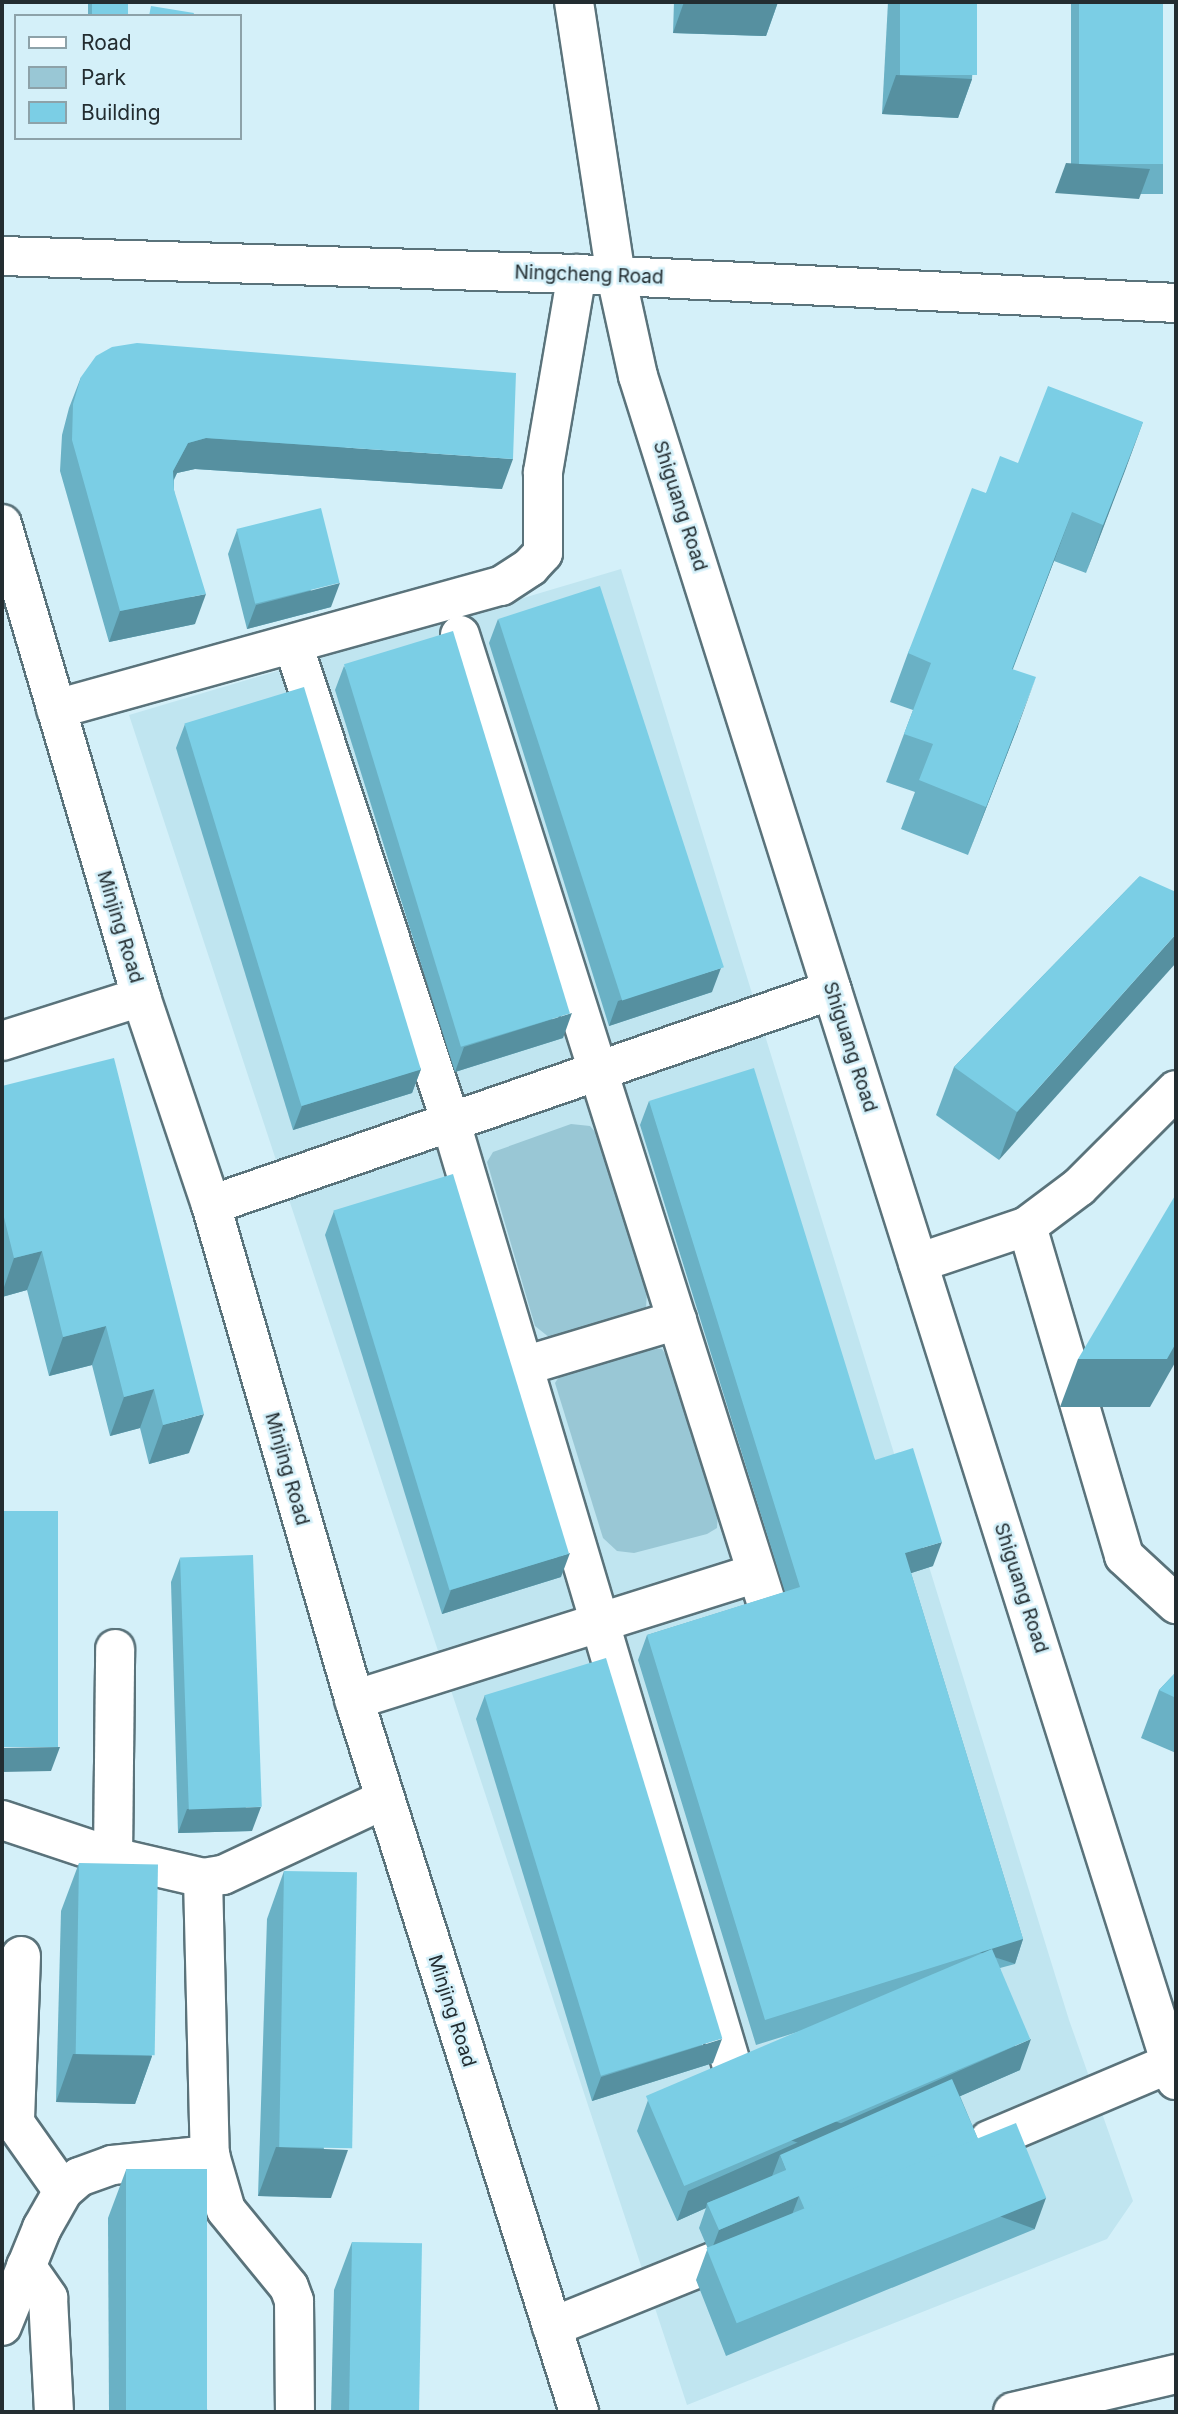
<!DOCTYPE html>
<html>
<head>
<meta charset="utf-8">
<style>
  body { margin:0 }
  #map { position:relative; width:1178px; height:2414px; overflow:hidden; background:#d4f0f9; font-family:Inter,sans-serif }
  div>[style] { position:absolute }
  .built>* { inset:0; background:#c0e5f0 }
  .green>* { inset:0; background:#99c7d5 }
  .roads { filter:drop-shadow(2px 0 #5a737b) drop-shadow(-2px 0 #5a737b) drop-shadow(0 2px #5a737b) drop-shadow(0 -2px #5a737b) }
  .minor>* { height:38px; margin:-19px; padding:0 19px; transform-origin:19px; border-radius:19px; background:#fff }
  .wall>* { inset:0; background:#6ab1c5; transform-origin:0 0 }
  .shaded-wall>* { inset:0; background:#5690a0; transform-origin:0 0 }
  .building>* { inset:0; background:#7bcee5; transform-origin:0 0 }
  span { translate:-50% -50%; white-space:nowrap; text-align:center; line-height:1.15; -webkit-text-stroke:5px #d4f0f9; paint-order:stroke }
  .street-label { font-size:19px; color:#232d31 }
  .frame { position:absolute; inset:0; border:4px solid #232d31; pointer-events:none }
  .legend { position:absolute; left:14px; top:14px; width:228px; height:126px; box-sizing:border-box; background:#d4f0f9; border:2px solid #8da2a9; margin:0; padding:9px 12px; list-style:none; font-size:21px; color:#232d31 }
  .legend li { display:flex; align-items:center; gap:14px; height:35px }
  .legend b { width:35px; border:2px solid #8da2a9 }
</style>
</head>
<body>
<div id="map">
  <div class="built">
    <i style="clip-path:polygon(621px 569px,1069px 2020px,1133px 2201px,1107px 2239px,687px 2405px,129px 715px)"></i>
  </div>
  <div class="green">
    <i style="clip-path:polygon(571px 1124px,590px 1126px,602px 1140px,647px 1292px,646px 1308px,634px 1316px,555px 1342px,535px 1326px,487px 1162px,493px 1152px)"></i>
    <i style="clip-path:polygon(643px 1347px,662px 1349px,670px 1361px,718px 1512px,717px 1528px,707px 1534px,634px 1553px,617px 1551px,603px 1538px,555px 1383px,562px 1372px)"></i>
  </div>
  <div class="roads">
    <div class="minor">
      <i style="left:574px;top:2px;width:277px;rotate:81.3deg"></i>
      <i style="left:616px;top:276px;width:102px;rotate:77.6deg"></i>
      <i style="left:638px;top:376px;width:1787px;rotate:72.48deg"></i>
      <i style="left:2px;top:256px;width:575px;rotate:1.79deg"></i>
      <i style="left:577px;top:274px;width:600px;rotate:2.77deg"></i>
      <i style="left:2px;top:524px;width:493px;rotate:73.6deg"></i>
      <i style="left:141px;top:997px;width:219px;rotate:71.4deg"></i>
      <i style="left:211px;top:1205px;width:525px;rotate:73.84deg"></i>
      <i style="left:357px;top:1709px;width:737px;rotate:72.47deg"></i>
      <i style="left:460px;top:635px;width:1024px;rotate:72.43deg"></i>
      <i style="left:293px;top:644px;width:504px;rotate:71.74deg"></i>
      <i style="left:451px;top:1123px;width:994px;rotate:73.41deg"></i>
      <i style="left:56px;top:709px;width:462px;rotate:-15.5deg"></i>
      <i style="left:501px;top:586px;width:35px;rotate:-33deg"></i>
      <i style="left:530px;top:567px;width:19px;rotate:-47deg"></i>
      <i style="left:543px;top:553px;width:81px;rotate:-90deg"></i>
      <i style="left:543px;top:472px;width:201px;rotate:-80.3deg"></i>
      <i style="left:2px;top:1041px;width:146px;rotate:-17.6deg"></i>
      <i style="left:211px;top:1205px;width:657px;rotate:-19.1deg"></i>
      <i style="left:1027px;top:1226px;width:344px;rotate:73.6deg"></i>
      <i style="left:1124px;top:1556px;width:71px;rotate:42.7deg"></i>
      <i style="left:918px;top:1263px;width:115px;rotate:-18.7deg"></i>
      <i style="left:1027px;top:1226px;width:65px;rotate:-36.9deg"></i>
      <i style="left:1079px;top:1187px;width:137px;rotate:-45deg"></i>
      <i style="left:524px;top:1366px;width:160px;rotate:-16.7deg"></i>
      <i style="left:354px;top:1700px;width:422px;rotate:-17.5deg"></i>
      <i style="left:2px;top:1820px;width:117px;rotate:18.4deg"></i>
      <i style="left:113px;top:1857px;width:92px;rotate:13.1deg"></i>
      <i style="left:203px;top:1878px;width:20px;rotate:-9deg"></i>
      <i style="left:223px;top:1875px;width:179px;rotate:-25.1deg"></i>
      <i style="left:113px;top:1857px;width:208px;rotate:-89.4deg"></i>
      <i style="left:203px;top:1878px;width:277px;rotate:88.6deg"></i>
      <i style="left:210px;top:2155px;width:57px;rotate:73.8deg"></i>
      <i style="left:226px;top:2210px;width:99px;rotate:50.7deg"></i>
      <i style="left:289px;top:2287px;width:15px;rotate:70deg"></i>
      <i style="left:294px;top:2301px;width:111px;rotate:89.5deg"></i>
      <i style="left:21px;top:1956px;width:167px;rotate:92.1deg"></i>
      <i style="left:15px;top:2123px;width:83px;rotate:54.8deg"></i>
      <i style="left:989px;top:2140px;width:198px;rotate:-22.9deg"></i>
      <i style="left:26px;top:2266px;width:39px;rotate:55deg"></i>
      <i style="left:48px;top:2298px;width:114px;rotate:87deg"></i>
      <i style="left:2px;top:2326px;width:106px;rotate:-67.8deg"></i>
      <i style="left:42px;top:2228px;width:43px;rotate:-60.4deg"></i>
      <i style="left:63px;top:2191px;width:21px;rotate:-41deg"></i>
      <i style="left:79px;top:2177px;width:35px;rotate:-20deg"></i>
      <i style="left:112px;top:2165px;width:99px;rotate:-5.8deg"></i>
      <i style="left:552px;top:2327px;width:211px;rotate:-22deg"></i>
      <i style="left:1013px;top:2412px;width:167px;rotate:-13.1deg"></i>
    </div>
  </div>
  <div class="wall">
    <i style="left:88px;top:2px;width:40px;height:14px"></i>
    <i style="clip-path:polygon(674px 2px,778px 2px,766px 36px,673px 33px)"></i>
    <i style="clip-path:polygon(888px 2px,977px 2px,972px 79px,958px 118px,882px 114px)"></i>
    <i style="left:1071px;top:2px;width:92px;height:192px"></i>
    <i style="clip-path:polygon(81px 377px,502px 489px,195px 469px,177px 473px,174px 480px,174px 490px,195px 624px,109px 642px,60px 471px,62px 435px,69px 408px)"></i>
    <i style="clip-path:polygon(1143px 422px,1086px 573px,1054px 561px,1013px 669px,1018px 726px,968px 855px,901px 829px,915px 792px,886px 782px,913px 710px,890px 702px,908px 653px,986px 493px,1018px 463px)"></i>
    <i style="clip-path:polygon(237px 530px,331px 607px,247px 629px,228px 554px)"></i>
    <i style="clip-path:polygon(498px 619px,712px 992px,609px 1026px,489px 643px)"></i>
    <i style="clip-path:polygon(344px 666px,563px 1038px,455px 1072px,335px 690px)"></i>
    <i style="clip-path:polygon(185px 724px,421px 1069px,412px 1093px,293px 1130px,176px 748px)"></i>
    <i style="clip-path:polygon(1140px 876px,999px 1160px,936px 1115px,954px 1067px)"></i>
    <i style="clip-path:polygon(2px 1086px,189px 1453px,149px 1464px,140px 1428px,110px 1436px,92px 1365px,49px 1376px,27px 1290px,2px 1297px)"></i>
    <i style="clip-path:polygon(649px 1101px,875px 1460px,933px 1566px,911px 1573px,1023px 1939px,1015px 1964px,1000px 1968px,1020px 2070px,960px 2096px,978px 2139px,1035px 2229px,726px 2356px,696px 2280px,707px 2250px,708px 2249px,699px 2228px,706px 2208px,677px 2221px,637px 2131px,648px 2100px,820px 2025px,756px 2045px,638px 1660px,647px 1635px,785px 1592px,640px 1125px)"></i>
    <i style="clip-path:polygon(334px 1211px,561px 1577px,442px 1614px,325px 1235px)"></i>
    <i style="clip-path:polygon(180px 1558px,252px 1831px,178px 1833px,171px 1582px)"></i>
    <i style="clip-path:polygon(1176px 1672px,1176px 1753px,1141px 1738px,1159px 1690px)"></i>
    <i style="clip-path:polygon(485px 1695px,713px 2063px,592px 2101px,476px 1719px)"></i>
    <i style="clip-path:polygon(79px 1863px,152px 2056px,135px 2104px,56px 2102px,61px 1911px)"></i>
    <i style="clip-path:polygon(284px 1871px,331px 2198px,258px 2196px,267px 1919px)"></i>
    <i style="clip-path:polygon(126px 2170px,208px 2412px,109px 2412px,108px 2218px)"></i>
    <i style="clip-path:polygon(352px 2242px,417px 2412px,331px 2412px,334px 2290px)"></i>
  </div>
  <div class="shaded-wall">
    <i style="clip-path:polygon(684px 2px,778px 2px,766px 36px,673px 33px)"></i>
    <i style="clip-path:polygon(896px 75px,972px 79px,958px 118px,882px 114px)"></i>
    <i style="clip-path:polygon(1066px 163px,1150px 169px,1139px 199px,1055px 193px)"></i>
    <i style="clip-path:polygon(1143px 422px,1125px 471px,1086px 573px,1103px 525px)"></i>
    <i style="clip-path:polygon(206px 438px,513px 459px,502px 489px,195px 469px,177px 473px,162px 502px,173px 471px,188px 443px)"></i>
    <i style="clip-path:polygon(1072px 512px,1054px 561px,994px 717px,1012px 669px)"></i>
    <i style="clip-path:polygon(340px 583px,331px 607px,247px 629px,256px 605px)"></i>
    <i style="clip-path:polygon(206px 594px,195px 624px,109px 642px,120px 611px)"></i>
    <i style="clip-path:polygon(1036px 677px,1018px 726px,968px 855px,986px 807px)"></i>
    <i style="clip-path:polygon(1176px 934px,1176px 963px,999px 1160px,1017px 1112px)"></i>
    <i style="clip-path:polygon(721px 968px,712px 992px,609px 1026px,618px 1001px)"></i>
    <i style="clip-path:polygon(572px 1013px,563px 1038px,455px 1072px,464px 1047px)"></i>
    <i style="clip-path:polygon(421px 1069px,412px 1093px,293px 1130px,302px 1106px)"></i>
    <i style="clip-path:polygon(42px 1251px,27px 1290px,2px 1297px,2px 1293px,14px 1258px)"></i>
    <i style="clip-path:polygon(106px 1326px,92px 1365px,49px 1376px,63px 1337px)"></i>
    <i style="clip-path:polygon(1176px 1343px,1176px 1361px,1150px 1407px,1060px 1407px,1078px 1359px)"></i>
    <i style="clip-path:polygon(154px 1389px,140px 1428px,110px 1436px,124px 1397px)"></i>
    <i style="clip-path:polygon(204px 1414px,189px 1453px,149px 1464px,163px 1425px)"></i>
    <i style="clip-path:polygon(942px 1542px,933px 1566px,896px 1578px,905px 1553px)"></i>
    <i style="clip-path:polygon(570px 1553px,561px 1577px,442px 1614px,451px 1590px)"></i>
    <i style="clip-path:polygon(60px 1747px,51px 1771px,2px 1772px,2px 1748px)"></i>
    <i style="clip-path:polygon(261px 1807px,252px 1831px,178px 1833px,187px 1809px)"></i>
    <i style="left:1023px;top:1939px;width:26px;height:270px;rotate:108deg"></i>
    <i style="clip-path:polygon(722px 2039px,713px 2063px,592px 2101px,601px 2077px)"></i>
    <i style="clip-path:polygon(1031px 2039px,1020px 2070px,785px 2173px,786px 2170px,780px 2155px,771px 2179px,707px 2203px,706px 2208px,677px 2221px,688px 2191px)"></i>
    <i style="clip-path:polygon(73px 2054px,152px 2056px,135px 2104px,56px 2102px)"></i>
    <i style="clip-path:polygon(276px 2147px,348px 2150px,331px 2198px,258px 2196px)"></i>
    <i style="clip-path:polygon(799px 2196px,790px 2220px,710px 2254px,719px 2230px)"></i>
    <i style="left:1046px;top:2198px;width:33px;height:334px;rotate:110deg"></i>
  </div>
  <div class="building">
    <i style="left:92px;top:2px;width:36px;height:14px"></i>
    <i style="left:900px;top:2px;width:77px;height:73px"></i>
    <i style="left:1079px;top:2px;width:84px;height:162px"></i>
    <i style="clip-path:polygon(151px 6px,194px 13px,193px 16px,149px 16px)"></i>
    <i style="clip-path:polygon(137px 343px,516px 373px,513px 459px,206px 438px,188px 443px,173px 471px,174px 490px,206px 594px,120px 611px,72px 440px,73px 404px,81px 377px,96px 356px,112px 347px)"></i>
    <i style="clip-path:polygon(1048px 386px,1143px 422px,1103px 525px,1072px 512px,1012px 669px,1036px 677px,986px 807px,919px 780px,933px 744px,904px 734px,931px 663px,908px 653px,972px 488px,986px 493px,1000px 456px,1018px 463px)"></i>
    <i style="left:321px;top:508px;width:77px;height:87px;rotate:76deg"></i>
    <i style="left:600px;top:586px;width:401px;height:107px;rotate:72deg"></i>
    <i style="left:453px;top:631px;width:400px;height:114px;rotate:73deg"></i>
    <i style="left:304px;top:687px;width:400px;height:125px;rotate:73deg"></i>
    <i style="clip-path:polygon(1140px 876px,1176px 892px,1176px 934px,1017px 1112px,954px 1067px)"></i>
    <i style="clip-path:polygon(114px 1058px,204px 1414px,163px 1425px,154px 1389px,124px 1397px,106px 1326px,63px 1337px,42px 1251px,14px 1258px,2px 1209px,2px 1086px)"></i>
    <i style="clip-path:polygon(754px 1068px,875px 1460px,913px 1448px,942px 1542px,905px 1553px,1023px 1939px,765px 2020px,647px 1635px,800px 1587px,649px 1101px)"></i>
    <i style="left:453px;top:1174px;width:397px;height:125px;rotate:73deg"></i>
    <i style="clip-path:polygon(1176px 1194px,1176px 1343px,1167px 1359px,1078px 1359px)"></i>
    <i style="left:58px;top:1511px;width:236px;height:56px;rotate:90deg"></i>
    <i style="left:253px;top:1555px;width:252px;height:73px;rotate:88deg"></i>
    <i style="left:606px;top:1658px;width:398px;height:127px;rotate:73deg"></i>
    <i style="clip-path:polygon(1176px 1672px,1176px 1698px,1159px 1690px)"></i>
    <i style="left:79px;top:1863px;width:79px;height:191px;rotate:1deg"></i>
    <i style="left:284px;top:1871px;width:73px;height:276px;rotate:1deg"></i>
    <i style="left:992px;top:1949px;width:98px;height:376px;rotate:67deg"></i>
    <i style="clip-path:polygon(952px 2079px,978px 2139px,805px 2210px,799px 2196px,719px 2230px,707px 2203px,786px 2170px,780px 2155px)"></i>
    <i style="left:1016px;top:2123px;width:81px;height:334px;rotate:68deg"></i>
    <i style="left:207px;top:2169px;width:243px;height:81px;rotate:90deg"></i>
    <i style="left:352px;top:2242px;width:70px;height:170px;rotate:1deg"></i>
  </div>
  <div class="street-label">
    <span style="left:589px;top:275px;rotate:2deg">Ningcheng Road</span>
    <span style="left:680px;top:506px;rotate:72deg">Shiguang Road</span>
    <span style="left:120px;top:927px;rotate:73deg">Minjing Road</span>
    <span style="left:850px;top:1047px;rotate:72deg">Shiguang Road</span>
    <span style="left:287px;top:1469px;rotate:74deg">Minjing Road</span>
    <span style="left:1021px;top:1588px;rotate:72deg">Shiguang Road</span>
    <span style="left:452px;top:2011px;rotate:72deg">Minjing Road</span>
  </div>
  <div class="frame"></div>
  <ul class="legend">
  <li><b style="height:9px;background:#fff"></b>Road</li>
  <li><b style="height:19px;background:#99c7d5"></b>Park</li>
  <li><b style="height:19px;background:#7bcee5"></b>Building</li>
  </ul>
</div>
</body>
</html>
